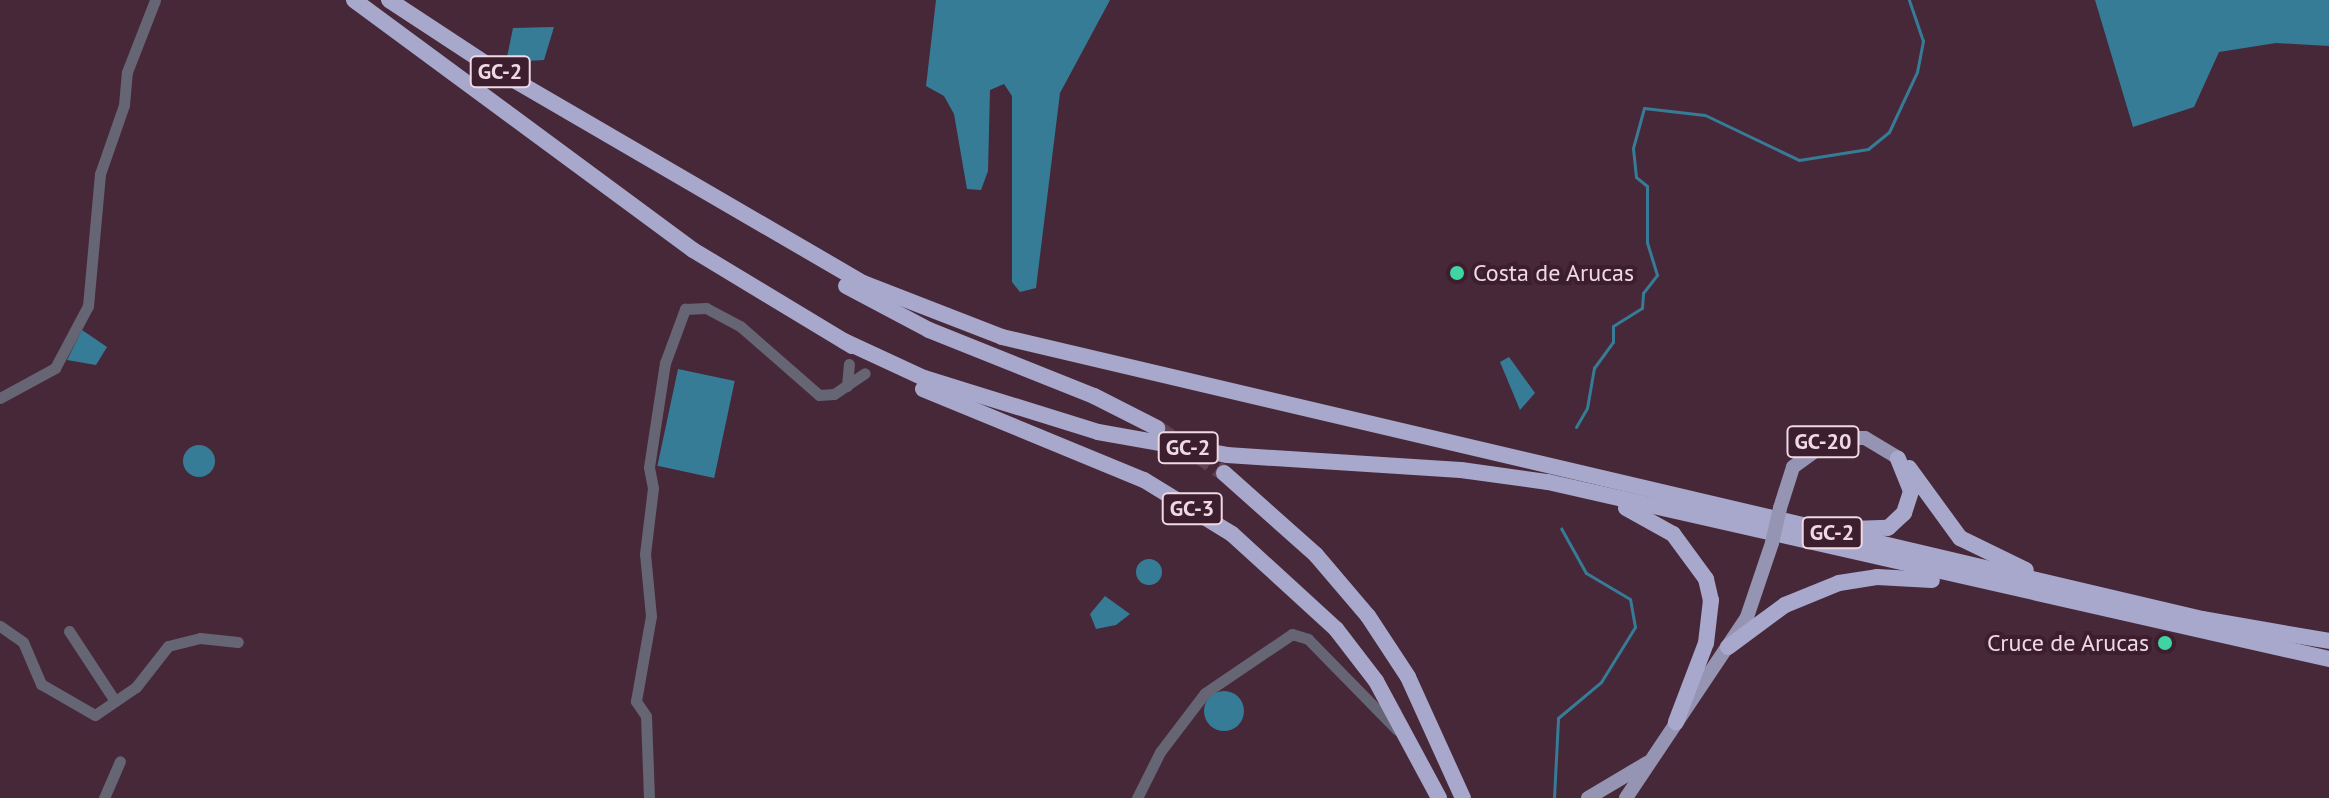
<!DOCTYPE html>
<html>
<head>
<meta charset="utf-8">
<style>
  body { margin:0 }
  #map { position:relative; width:2329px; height:798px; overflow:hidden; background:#472839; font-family:"PT Sans",sans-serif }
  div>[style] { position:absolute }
  .water>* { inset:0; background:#367c97; transform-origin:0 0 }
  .round { border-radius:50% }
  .stream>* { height:3px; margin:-1.5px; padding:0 1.5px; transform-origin:1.5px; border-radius:1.5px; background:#367c97 }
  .highway-tunnel>* { height:16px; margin-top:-8px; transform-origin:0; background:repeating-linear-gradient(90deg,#604353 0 16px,transparent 0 24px) }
  .minor>* { height:11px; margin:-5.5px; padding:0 5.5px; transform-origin:5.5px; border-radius:5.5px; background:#656574 }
  .major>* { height:14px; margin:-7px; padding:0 7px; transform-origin:7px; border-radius:7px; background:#9594b3 }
  .highway>* { height:16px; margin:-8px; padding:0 8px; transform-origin:8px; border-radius:8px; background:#a8a7cc }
  .major-bridge>* { height:14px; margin:-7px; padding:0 7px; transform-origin:7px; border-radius:7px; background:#9594b3 }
  .dots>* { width:22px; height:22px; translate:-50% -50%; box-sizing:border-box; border:4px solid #3c1e2f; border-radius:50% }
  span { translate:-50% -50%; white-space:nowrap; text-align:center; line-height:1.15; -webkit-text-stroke:8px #3c1e2f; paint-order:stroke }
  .shield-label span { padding:2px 6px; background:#3c1e2f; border:2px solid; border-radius:6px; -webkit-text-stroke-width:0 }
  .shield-label { font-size:22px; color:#efdae4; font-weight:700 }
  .poi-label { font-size:24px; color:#efdae4 }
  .left { translate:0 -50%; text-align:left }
  .right { translate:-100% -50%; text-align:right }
</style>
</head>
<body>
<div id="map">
  <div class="water">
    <i style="clip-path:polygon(936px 0,1110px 0,1060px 93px,1036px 288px,1020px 292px,1012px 282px,1012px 96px,1004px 84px,990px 90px,988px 171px,981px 190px,967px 189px,954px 114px,944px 96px,926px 86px)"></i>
    <i style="clip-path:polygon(2095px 0,2329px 0,2329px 46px,2276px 43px,2219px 52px,2194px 107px,2133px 127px)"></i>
    <i style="clip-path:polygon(554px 27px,544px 60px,506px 62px,513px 28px)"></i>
    <i style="clip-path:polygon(82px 330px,107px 347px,96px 365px,67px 360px)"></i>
    <i style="clip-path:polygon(1509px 357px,1535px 393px,1520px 410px,1500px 362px)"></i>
    <i style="left:678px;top:369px;width:58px;height:99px;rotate:12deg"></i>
    <i class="round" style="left:183px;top:445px;width:32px;height:32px"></i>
    <i class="round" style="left:1136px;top:559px;width:26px;height:26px"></i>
    <i style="clip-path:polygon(1105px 596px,1130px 614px,1116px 625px,1096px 629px,1090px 614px)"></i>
    <i class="round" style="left:1204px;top:691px;width:40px;height:40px"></i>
  </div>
  <div class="stream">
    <i style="left:1576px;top:427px;width:22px;rotate:-60deg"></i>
    <i style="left:1587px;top:408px;width:41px;rotate:-80.1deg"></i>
    <i style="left:1594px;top:368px;width:32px;rotate:-54deg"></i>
    <i style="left:1613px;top:342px;width:16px;rotate:-90deg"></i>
    <i style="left:1613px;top:326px;width:34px;rotate:-32deg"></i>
    <i style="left:1642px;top:308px;width:15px;rotate:-86deg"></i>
    <i style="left:1643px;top:293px;width:23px;rotate:-52deg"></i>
    <i style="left:1657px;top:275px;width:34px;rotate:-107deg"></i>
    <i style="left:1647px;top:243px;width:57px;rotate:-90deg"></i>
    <i style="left:1647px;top:186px;width:14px;rotate:-141deg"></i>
    <i style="left:1636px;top:177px;width:29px;rotate:-96deg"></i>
    <i style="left:1633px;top:148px;width:41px;rotate:-74.6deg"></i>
    <i style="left:1644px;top:108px;width:61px;rotate:6.5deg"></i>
    <i style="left:1705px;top:115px;width:104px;rotate:25.6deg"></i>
    <i style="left:1799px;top:160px;width:70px;rotate:-9.1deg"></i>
    <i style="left:1868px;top:149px;width:27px;rotate:-39deg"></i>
    <i style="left:1889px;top:132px;width:66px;rotate:-65deg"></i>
    <i style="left:1917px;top:72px;width:32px;rotate:-79deg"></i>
    <i style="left:1923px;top:41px;width:43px;rotate:-108.9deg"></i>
    <i style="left:1554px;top:798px;width:80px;rotate:-87.1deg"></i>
    <i style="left:1558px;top:718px;width:56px;rotate:-39.9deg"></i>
    <i style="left:1601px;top:682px;width:65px;rotate:-58.3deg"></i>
    <i style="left:1635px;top:627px;width:28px;rotate:-100deg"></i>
    <i style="left:1630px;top:599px;width:51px;rotate:-149.4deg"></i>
    <i style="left:1586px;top:573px;width:51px;rotate:-119.1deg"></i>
  </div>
  <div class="highway-tunnel">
    <i style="left:1157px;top:428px;width:81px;rotate:33.9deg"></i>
  </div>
  <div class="minor">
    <i style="left:847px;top:386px;width:22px;rotate:-85deg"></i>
    <i style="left:0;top:398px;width:63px;rotate:-28.6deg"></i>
    <i style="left:55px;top:368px;width:70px;rotate:-62deg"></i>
    <i style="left:88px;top:306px;width:133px;rotate:-84.8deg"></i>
    <i style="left:100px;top:174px;width:73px;rotate:-70.8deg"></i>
    <i style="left:124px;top:105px;width:33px;rotate:-85deg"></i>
    <i style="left:127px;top:72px;width:77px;rotate:-68.7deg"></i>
    <i style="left:0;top:626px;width:28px;rotate:35deg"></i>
    <i style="left:23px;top:642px;width:46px;rotate:66.8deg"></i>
    <i style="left:41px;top:684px;width:62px;rotate:29.9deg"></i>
    <i style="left:95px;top:715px;width:50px;rotate:-34.3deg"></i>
    <i style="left:136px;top:687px;width:52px;rotate:-52deg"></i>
    <i style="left:168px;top:646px;width:33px;rotate:-14deg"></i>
    <i style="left:200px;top:638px;width:38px;rotate:6deg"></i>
    <i style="left:69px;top:631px;width:84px;rotate:56.7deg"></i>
    <i style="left:104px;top:798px;width:40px;rotate:-66.6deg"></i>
    <i style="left:649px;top:798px;width:82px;rotate:-92.1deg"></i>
    <i style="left:646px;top:716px;width:18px;rotate:-124deg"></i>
    <i style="left:636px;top:701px;width:86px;rotate:-80deg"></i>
    <i style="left:651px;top:616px;width:62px;rotate:-95.5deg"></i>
    <i style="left:645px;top:554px;width:66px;rotate:-83.1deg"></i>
    <i style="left:653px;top:488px;width:21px;rotate:-101deg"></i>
    <i style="left:649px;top:467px;width:105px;rotate:-81.3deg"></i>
    <i style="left:665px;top:363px;width:58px;rotate:-69.7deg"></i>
    <i style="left:685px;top:309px;width:21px;rotate:-3deg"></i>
    <i style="left:706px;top:308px;width:38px;rotate:28deg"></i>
    <i style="left:740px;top:326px;width:105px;rotate:41.1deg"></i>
    <i style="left:819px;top:395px;width:15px;rotate:-4deg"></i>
    <i style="left:834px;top:394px;width:37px;rotate:-34deg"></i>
    <i style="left:1137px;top:798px;width:51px;rotate:-63.4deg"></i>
    <i style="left:1160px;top:752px;width:74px;rotate:-52.7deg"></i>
    <i style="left:1205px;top:693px;width:105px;rotate:-34.1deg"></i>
    <i style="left:1292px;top:634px;width:17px;rotate:17deg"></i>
    <i style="left:1308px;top:639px;width:127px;rotate:45.6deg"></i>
  </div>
  <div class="major">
    <i style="left:1780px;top:508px;width:43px;rotate:-72.4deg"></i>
    <i style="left:1793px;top:467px;width:49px;rotate:-35.9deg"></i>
    <i style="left:1833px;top:438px;width:32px"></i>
    <i style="left:1865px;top:438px;width:39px;rotate:31deg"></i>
    <i style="left:1588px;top:798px;width:69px;rotate:-30.7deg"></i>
    <i style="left:1626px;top:798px;width:218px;rotate:-56.2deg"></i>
    <i style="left:1747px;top:617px;width:78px;rotate:-71.3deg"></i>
  </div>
  <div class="highway">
    <i style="left:354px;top:0;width:421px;rotate:36.4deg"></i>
    <i style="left:693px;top:250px;width:186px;rotate:31.1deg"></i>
    <i style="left:389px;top:0;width:115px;rotate:33.3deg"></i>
    <i style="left:485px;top:63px;width:437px;rotate:30.2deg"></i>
    <i style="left:863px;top:283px;width:149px;rotate:21.2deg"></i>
    <i style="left:1002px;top:337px;width:1233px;rotate:13.22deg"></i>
    <i style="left:2202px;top:619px;width:129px;rotate:9.8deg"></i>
    <i style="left:846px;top:286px;width:94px;rotate:27.9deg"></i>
    <i style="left:929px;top:330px;width:178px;rotate:21.8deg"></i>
    <i style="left:1094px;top:396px;width:71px;rotate:26.9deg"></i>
    <i style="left:844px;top:341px;width:88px;rotate:24.8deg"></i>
    <i style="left:924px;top:378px;width:182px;rotate:17.2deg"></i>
    <i style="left:1098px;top:432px;width:131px;rotate:10.1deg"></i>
    <i style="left:1227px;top:455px;width:234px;rotate:3.7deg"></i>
    <i style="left:1461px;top:470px;width:88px;rotate:7.9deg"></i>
    <i style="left:1548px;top:482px;width:801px;rotate:12.77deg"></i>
    <i style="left:923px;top:389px;width:239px;rotate:22.4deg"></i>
    <i style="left:1144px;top:480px;width:103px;rotate:31.5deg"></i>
    <i style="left:1232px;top:534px;width:141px;rotate:42.4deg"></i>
    <i style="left:1336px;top:629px;width:66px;rotate:52.4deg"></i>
    <i style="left:1376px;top:681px;width:133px;rotate:61.7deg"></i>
    <i style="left:1909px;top:468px;width:87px;rotate:53.9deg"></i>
    <i style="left:1960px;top:538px;width:73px;rotate:25.9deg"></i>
    <i style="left:1224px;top:473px;width:123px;rotate:41.7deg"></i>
    <i style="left:1316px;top:555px;width:80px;rotate:49.6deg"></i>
    <i style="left:1368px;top:616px;width:73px;rotate:56.7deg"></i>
    <i style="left:1408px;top:677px;width:133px;rotate:65.6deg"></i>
    <i style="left:1626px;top:508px;width:54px;rotate:29deg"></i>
    <i style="left:1673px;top:534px;width:56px;rotate:53.7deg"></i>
    <i style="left:1706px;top:579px;width:22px;rotate:77deg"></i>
    <i style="left:1711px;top:600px;width:43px;rotate:96.6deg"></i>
    <i style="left:1706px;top:643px;width:85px;rotate:110.8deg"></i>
    <i style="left:1852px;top:529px;width:36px;rotate:-2deg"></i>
    <i style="left:1888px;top:528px;width:22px;rotate:-43deg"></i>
    <i style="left:1904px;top:513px;width:23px;rotate:-72deg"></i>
    <i style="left:1911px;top:491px;width:35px;rotate:-112deg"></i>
    <i style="left:1728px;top:647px;width:71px;rotate:-36.4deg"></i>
    <i style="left:1785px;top:605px;width:58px;rotate:-22.2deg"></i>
    <i style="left:1839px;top:583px;width:38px;rotate:-9deg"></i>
    <i style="left:1877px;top:577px;width:55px;rotate:3.1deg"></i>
  </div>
  <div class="major-bridge">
    <i style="left:1772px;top:543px;width:36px;rotate:-77deg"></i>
  </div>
  <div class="dots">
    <i style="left:1457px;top:273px;background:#3fd4a2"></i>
    <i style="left:2165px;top:643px;background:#3fd4a2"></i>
  </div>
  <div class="shield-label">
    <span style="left:500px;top:72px">GC-2</span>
    <span style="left:1823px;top:442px">GC-20</span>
    <span style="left:1188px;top:448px">GC-2</span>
    <span style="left:1192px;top:509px">GC-3</span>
    <span style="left:1832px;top:533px">GC-2</span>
  </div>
  <div class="poi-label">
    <span class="left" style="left:1473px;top:273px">Costa de Arucas</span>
    <span class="right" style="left:2149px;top:643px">Cruce de Arucas</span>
  </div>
</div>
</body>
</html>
